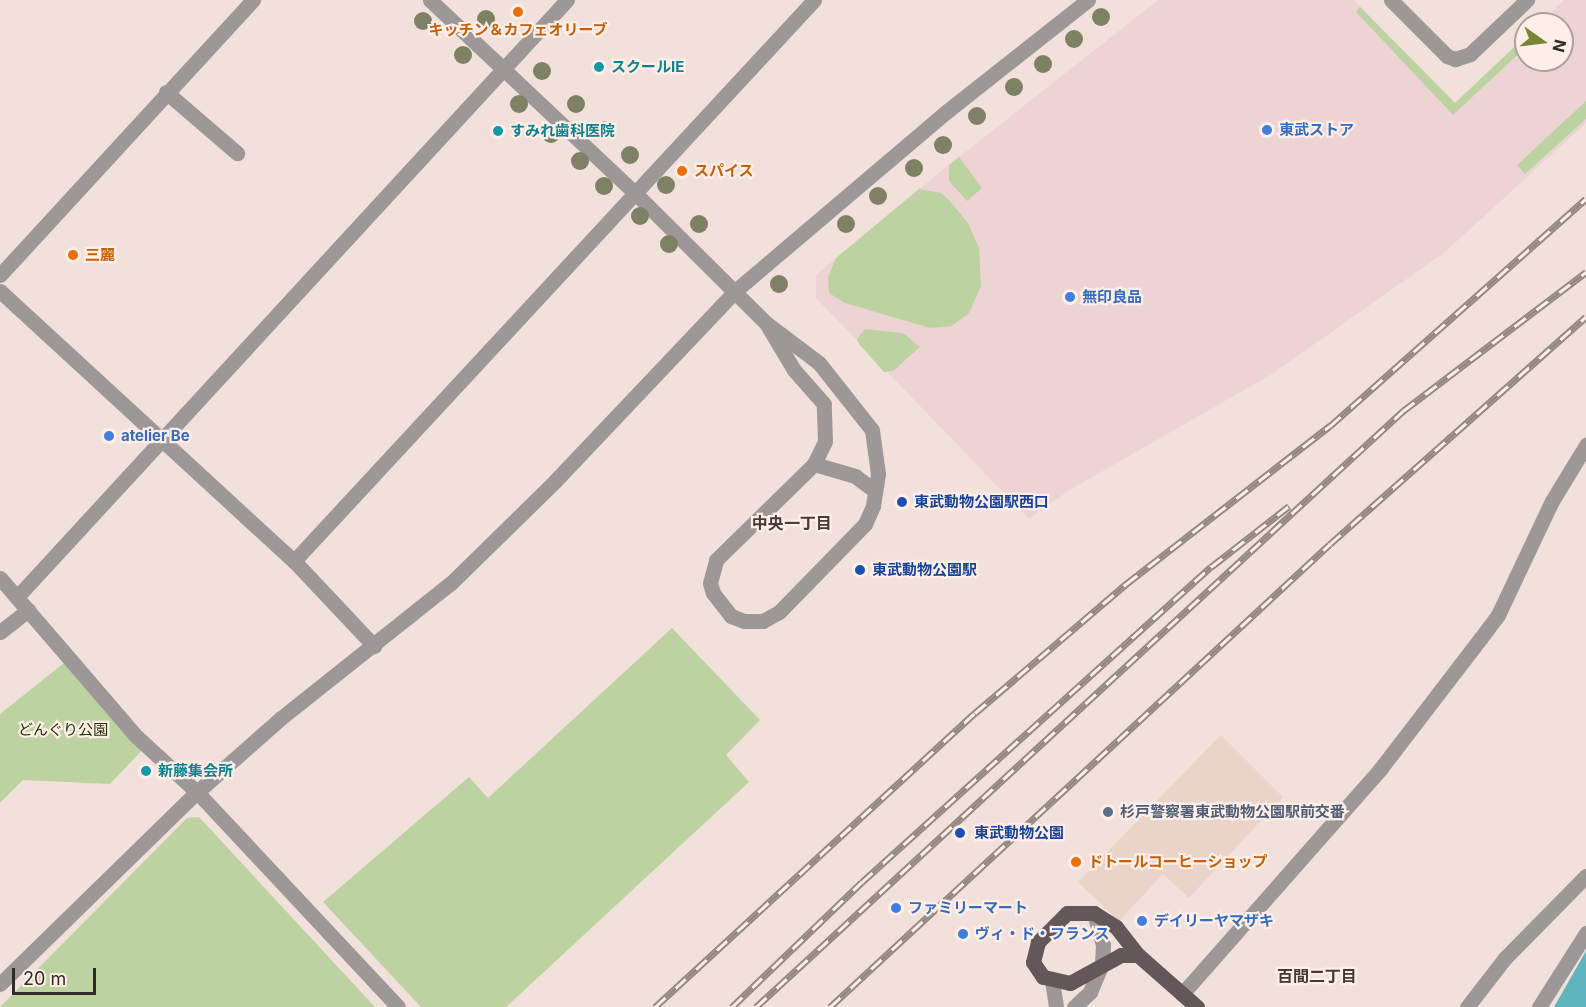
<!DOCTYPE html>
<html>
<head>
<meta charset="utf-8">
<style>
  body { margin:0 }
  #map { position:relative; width:1586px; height:1007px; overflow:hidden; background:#f1e1da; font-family:Inter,"Noto Sans JP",sans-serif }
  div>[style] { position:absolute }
  .commercial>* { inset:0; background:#eed3d5 }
  .built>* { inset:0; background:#ead3c9 }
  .green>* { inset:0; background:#bdd2a1 }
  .water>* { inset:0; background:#5fb4bd }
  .minor>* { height:15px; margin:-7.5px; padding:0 7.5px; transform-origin:7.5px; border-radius:7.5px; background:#9e9798 }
  .major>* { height:15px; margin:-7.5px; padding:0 7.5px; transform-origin:7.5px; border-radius:7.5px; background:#63575a }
  .rail>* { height:7px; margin-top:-3.5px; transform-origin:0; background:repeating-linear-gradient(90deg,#feeee7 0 14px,#938883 0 28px); box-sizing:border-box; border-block:2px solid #938883 }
  .trees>* { width:18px; height:18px; margin:-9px; border-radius:50%; background:#7f8165 }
  .dots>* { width:16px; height:16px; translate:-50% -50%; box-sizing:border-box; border:3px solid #feeee7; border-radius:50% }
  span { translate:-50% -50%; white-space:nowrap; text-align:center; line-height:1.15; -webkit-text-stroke:4.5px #feeee7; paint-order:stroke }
  .food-label { font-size:15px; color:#c56008; font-weight:700 }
  .left { translate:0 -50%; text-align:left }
  .culture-label { font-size:15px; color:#0d838f; font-weight:700 }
  .shop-label { font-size:15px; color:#366cbe; font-weight:700 }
  .transit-label { font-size:15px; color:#164399; font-weight:700 }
  .park-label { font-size:15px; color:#223206 }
  .service-label { font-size:15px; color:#4e5e75; font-weight:700 }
  .neighbourhood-label { font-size:16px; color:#463a35; font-weight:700 }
  .north { position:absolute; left:1514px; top:12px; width:60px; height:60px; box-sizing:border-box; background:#feeee7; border:2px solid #aca09b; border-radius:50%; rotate:104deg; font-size:16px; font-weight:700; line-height:24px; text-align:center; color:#312b28 }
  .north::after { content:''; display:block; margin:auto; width:21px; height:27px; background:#798634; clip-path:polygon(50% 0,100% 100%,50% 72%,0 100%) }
  .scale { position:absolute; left:12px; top:968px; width:84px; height:27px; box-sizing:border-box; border:3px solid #312b28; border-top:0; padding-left:8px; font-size:18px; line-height:21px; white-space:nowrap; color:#312b28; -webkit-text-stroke:4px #feeee7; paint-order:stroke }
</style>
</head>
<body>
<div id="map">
  <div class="commercial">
    <i style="clip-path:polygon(1158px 0,1354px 0,1455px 103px,1526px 36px,1526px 60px,1562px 60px,1562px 24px,1539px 24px,1564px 0,1586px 0,1586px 123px,1445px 252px,1272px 374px,1068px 491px,1029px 519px,816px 298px,816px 275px,935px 176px)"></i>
  </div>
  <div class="built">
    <i style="clip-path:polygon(1221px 735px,1283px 797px,1189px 898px,1163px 874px,1119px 921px,1078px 882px)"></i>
  </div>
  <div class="green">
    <i style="clip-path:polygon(1360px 7px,1455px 103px,1526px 36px,1526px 47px,1453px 115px,1356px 12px)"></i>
    <i style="clip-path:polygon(1586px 101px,1586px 119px,1525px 174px,1517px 165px)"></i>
    <i style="clip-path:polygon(959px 157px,982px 188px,967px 201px,949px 181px,949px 165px)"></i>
    <i style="clip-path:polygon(919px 189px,941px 193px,950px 201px,968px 223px,979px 248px,981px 286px,969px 313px,952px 326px,930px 328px,845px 303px,829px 293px,828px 277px,836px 258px)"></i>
    <i style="clip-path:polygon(865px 329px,903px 333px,920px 347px,893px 371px,884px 372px,859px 344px,857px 339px)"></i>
    <i style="clip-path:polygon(672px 628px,760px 720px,726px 755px,749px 782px,506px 1007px,421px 1007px,323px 902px,469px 777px,488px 798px)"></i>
    <i style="clip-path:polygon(69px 659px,146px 746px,110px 784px,23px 780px,0 803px,0 714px)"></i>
    <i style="clip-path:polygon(199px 817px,375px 1007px,0 1007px,187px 818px)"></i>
  </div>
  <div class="water">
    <i style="clip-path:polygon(1586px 951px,1586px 1007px,1554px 1007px)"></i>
  </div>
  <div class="minor">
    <i style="left:430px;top:0;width:282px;rotate:43.3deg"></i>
    <i style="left:635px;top:193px;width:185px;rotate:44.8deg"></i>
    <i style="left:766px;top:323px;width:66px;rotate:37deg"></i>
    <i style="left:819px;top:363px;width:85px;rotate:51.7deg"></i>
    <i style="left:872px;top:430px;width:44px;rotate:82.2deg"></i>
    <i style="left:878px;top:474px;width:32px;rotate:99deg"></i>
    <i style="left:873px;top:506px;width:20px;rotate:114deg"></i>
    <i style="left:865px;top:524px;width:123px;rotate:134.3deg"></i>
    <i style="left:779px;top:612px;width:18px;rotate:151deg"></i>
    <i style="left:763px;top:621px;width:19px;rotate:180deg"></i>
    <i style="left:744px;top:621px;width:14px;rotate:-159deg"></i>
    <i style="left:731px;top:616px;width:29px;rotate:-128deg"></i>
    <i style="left:713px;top:593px;width:10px;rotate:-107deg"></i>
    <i style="left:710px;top:583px;width:24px;rotate:-75deg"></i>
    <i style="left:716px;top:560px;width:137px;rotate:-44.4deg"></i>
    <i style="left:814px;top:464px;width:25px;rotate:-64deg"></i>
    <i style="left:825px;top:441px;width:37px;rotate:-92deg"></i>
    <i style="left:824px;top:404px;width:45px;rotate:-131.4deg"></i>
    <i style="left:794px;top:370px;width:55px;rotate:-120.8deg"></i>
    <i style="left:1391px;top:0;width:79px;rotate:45deg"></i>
    <i style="left:1447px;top:56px;width:9px;rotate:21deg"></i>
    <i style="left:1455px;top:59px;width:16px;rotate:-18deg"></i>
    <i style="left:1470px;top:54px;width:79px;rotate:-43.5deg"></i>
    <i style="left:166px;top:92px;width:94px;rotate:40.7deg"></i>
    <i style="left:0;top:275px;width:374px;rotate:-47.4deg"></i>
    <i style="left:0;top:291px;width:399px;rotate:42.6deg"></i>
    <i style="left:294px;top:561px;width:117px;rotate:46.7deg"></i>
    <i style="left:814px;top:464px;width:43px;rotate:16.3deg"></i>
    <i style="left:855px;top:476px;width:25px;rotate:37deg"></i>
    <i style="left:294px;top:561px;width:765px;rotate:-47.17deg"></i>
    <i style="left:0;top:578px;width:208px;rotate:49.3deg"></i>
    <i style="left:136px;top:736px;width:83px;rotate:42.6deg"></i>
    <i style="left:197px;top:792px;width:294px;rotate:46.9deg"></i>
    <i style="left:17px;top:597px;width:812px;rotate:-47.35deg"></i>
    <i style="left:0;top:632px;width:36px;rotate:-38deg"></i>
    <i style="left:1052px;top:981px;width:26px;rotate:81deg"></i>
    <i style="left:0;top:984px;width:275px;rotate:-44.3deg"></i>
    <i style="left:197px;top:792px;width:112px;rotate:-41.4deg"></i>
    <i style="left:281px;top:718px;width:217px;rotate:-38.5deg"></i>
    <i style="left:451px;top:583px;width:146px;rotate:-44.4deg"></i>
    <i style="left:555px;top:481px;width:262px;rotate:-46.5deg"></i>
    <i style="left:735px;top:291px;width:277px;rotate:-40.3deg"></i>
    <i style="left:946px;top:112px;width:181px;rotate:-38.3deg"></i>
    <i style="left:1182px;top:994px;width:301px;rotate:-48.6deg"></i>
    <i style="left:1381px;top:768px;width:163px;rotate:-52.5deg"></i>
    <i style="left:1480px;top:639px;width:30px;rotate:-53deg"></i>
    <i style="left:1498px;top:615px;width:126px;rotate:-64.7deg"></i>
    <i style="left:1552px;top:501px;width:66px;rotate:-58.7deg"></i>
    <i style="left:1074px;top:1007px;width:22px;rotate:-43deg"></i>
    <i style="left:1090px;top:992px;width:30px;rotate:-67deg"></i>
    <i style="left:1102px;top:964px;width:19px;rotate:-87deg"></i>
    <i style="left:1103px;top:945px;width:33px;rotate:-106deg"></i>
    <i style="left:1467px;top:1007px;width:62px;rotate:-52.2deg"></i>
    <i style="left:1505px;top:958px;width:115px;rotate:-45.4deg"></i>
    <i style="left:1539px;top:1007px;width:88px;rotate:-57.6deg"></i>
  </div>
  <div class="major">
    <i style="left:1138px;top:955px;width:17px;rotate:180deg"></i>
    <i style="left:1121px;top:955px;width:58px;rotate:151.2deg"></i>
    <i style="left:1070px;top:983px;width:28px;rotate:-167deg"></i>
    <i style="left:1043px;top:977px;width:18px;rotate:-124deg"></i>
    <i style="left:1033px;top:962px;width:21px;rotate:-76deg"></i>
    <i style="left:1038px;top:942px;width:41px;rotate:-45deg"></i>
    <i style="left:1067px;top:913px;width:27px"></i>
    <i style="left:1094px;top:913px;width:26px;rotate:32deg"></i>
    <i style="left:1116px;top:927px;width:36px;rotate:52deg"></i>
    <i style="left:1138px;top:955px;width:79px;rotate:41.4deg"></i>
  </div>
  <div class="rail">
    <i style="left:655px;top:1007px;width:435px;rotate:-42.6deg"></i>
    <i style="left:975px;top:713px;width:199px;rotate:-40.5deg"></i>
    <i style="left:1126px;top:584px;width:258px;rotate:-37.8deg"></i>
    <i style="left:1330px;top:426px;width:342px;rotate:-41.6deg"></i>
    <i style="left:732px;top:1007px;width:180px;rotate:-43.9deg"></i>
    <i style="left:862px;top:882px;width:470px;rotate:-42.1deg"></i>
    <i style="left:1211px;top:567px;width:99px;rotate:-38deg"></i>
    <i style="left:756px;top:1007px;width:880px;rotate:-42.65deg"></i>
    <i style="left:1403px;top:411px;width:230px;rotate:-37.2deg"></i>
    <i style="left:830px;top:1007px;width:681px;rotate:-42.8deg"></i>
    <i style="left:1330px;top:544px;width:342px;rotate:-41.6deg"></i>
  </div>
  <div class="trees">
    <i style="left:1101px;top:17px"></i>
    <i style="left:486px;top:19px"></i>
    <i style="left:423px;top:21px"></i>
    <i style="left:1074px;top:39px"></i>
    <i style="left:463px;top:55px"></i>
    <i style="left:1043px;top:64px"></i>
    <i style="left:542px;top:71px"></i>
    <i style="left:1014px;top:87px"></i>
    <i style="left:519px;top:104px"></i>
    <i style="left:576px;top:104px"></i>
    <i style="left:977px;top:116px"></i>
    <i style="left:605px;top:130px"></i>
    <i style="left:551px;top:134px"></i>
    <i style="left:943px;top:145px"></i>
    <i style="left:630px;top:155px"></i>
    <i style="left:580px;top:161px"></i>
    <i style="left:914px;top:168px"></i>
    <i style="left:666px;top:185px"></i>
    <i style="left:604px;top:186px"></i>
    <i style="left:878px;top:196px"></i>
    <i style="left:640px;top:216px"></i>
    <i style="left:699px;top:224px"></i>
    <i style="left:846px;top:224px"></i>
    <i style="left:669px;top:244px"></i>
    <i style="left:779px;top:284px"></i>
  </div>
  <div class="dots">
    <i style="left:518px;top:12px;background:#e8710a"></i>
    <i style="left:599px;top:67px;background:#0f9aa8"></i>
    <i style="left:1267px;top:130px;background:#3f7fe0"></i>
    <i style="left:498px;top:131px;background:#0f9aa8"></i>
    <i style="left:682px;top:171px;background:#e8710a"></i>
    <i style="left:73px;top:255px;background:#e8710a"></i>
    <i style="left:1070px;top:297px;background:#3f7fe0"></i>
    <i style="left:109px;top:436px;background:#3f7fe0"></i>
    <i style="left:902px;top:502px;background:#1a4fb4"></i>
    <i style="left:860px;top:570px;background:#1a4fb4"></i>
    <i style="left:146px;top:771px;background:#0f9aa8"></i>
    <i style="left:1108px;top:812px;background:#5c6f8a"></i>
    <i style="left:960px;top:833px;background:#1a4fb4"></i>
    <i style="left:1076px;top:862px;background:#e8710a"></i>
    <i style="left:896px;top:908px;background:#3f7fe0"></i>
    <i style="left:1142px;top:921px;background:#3f7fe0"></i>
    <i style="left:963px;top:934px;background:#3f7fe0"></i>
  </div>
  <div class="food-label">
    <span style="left:518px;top:30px">キッチン＆カフェオリーブ</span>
    <span class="left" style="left:694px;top:171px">スパイス</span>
    <span class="left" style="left:85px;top:255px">三麗</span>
    <span class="left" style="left:1088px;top:862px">ドトールコーヒーショップ</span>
  </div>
  <div class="culture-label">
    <span class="left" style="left:611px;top:67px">スクールIE</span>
    <span class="left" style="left:510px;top:131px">すみれ歯科医院</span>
    <span class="left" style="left:158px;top:771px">新藤集会所</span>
  </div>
  <div class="shop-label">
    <span class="left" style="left:1279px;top:130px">東武ストア</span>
    <span class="left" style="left:1082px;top:297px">無印良品</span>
    <span class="left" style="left:121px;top:436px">atelier Be</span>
    <span class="left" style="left:908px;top:908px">ファミリーマート</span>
    <span class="left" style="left:1154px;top:921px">デイリーヤマザキ</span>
    <span class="left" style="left:975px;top:934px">ヴィ・ド・フランス</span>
  </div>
  <div class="transit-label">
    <span class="left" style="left:914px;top:502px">東武動物公園駅西口</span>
    <span class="left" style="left:872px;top:570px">東武動物公園駅</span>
    <span class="left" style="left:974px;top:833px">東武動物公園</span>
  </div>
  <div class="park-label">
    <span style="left:63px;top:730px">どんぐり公園</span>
  </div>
  <div class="service-label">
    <span class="left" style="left:1120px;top:812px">杉戸警察署東武動物公園駅前交番</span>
  </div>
  <div class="neighbourhood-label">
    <span style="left:792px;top:523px">中央一丁目</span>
    <span style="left:1317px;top:976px">百間二丁目</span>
  </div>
  <div class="north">N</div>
  <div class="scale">20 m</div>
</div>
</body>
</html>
